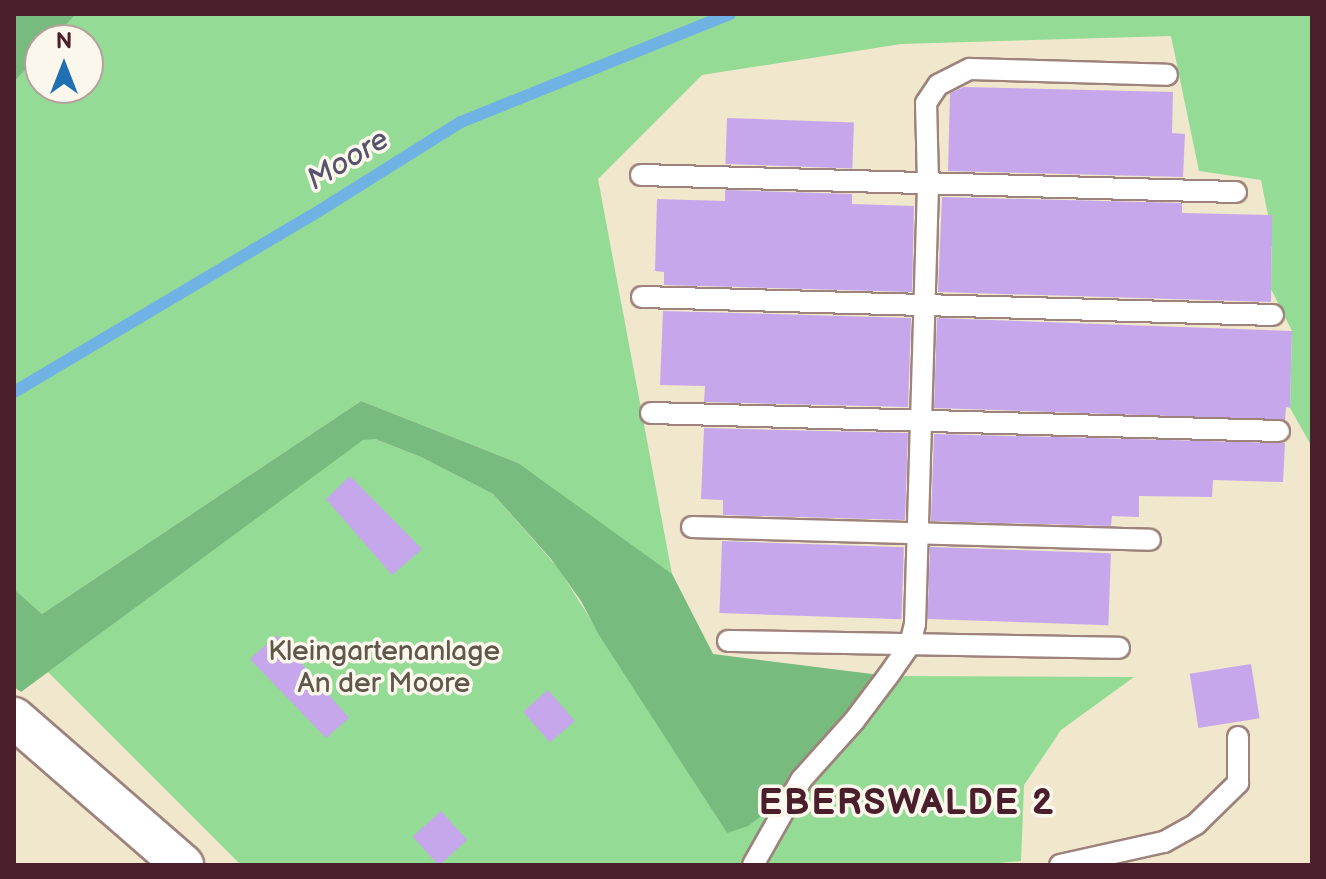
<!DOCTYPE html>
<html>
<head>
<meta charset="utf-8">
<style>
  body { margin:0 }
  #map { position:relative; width:1326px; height:879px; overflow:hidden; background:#f0e7cc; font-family:"Balsamiq Sans",sans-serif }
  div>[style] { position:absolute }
  .green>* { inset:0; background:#94db95 }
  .forest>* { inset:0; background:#77bb7e }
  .stream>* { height:12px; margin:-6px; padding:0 6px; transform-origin:6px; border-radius:6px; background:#71b2e5 }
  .building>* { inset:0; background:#c6a7eb; transform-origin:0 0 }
  .roads { filter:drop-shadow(2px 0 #9d837c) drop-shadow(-2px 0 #9d837c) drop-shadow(0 2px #9d837c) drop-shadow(0 -2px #9d837c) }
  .lane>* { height:20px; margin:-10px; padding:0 10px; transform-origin:10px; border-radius:10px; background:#fff }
  .street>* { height:40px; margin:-20px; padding:0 20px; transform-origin:20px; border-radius:20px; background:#fff }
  span { translate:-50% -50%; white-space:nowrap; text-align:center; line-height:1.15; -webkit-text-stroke:7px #fbf7ec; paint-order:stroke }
  .park-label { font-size:28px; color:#60574b }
  .water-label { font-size:30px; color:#58526c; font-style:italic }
  .district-label { font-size:36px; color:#4a1f2b; font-weight:700; letter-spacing:2px }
  .frame { position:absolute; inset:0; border:16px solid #4a1f2b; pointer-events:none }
  .north { position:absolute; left:24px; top:24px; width:80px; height:80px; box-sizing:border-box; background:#fbf7ec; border:2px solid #b4a19f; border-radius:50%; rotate:0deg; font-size:22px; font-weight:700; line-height:32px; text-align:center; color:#4a1f2b }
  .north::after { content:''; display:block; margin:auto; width:28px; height:36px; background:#1f6fb2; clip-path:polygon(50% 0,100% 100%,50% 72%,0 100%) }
</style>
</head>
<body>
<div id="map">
  <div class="green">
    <i style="clip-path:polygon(76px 14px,1312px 14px,1312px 447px,1290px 408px,1292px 331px,1271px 289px,1272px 247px,1267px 247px,1268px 215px,1261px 180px,1199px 171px,1171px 36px,901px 44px,702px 75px,598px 179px,672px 574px,713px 654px,740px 769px,518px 463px,361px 401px,42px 614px,14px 589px,14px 82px,40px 54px,40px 88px,88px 88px,88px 40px,52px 40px)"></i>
    <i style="clip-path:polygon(363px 439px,375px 439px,421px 457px,493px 494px,558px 568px,727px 833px,780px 802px,745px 865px,241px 865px,48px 672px)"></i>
    <i style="clip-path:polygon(888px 676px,1134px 677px,1061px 730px,1024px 785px,1021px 861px,978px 865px,753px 865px,765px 841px)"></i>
  </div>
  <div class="forest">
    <i style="clip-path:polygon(14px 14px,76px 14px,52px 40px,40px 40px,40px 54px,14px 82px)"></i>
    <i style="clip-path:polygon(361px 401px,518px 463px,672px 574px,713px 654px,888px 676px,780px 802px,748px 826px,727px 833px,599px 635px,581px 601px,551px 559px,493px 494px,421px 457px,375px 439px,363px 440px,21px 692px,14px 687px,14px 589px,42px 614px)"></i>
  </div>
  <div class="stream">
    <i style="left:14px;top:392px;width:345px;rotate:-30.7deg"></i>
    <i style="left:311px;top:216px;width:177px;rotate:-32.1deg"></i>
    <i style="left:461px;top:122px;width:290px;rotate:-21.9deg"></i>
  </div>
  <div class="building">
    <i style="clip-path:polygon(964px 87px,1173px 92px,1172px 133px,1185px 134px,1183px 177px,948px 171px,950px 93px)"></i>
    <i style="left:727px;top:118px;width:127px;height:46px;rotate:2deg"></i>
    <i style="clip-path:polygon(725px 190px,852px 194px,852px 204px,914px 206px,912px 292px,664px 285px,664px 272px,655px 271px,657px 199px,725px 201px)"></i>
    <i style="clip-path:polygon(942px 197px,1182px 203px,1182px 213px,1272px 215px,1271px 302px,938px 292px)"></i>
    <i style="clip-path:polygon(663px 311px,911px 318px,908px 407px,704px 402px,705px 386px,660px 385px)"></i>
    <i style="clip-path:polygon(937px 318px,1292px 331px,1290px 408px,1286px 407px,1285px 420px,934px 408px)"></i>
    <i style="clip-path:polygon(704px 428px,908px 433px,905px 520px,723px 515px,723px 500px,701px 499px)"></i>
    <i style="clip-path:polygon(934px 434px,1285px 443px,1283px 482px,1213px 480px,1212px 497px,1139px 496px,1139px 517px,1112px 516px,1111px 526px,931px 521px)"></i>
    <i style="clip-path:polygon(350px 476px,422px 549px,392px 575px,326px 499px)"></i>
    <i style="left:722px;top:541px;width:182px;height:72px;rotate:2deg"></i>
    <i style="left:930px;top:547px;width:181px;height:72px;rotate:2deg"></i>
    <i style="clip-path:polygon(277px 635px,349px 718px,326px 738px,250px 659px)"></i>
    <i style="left:1251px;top:664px;width:55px;height:62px;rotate:81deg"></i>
    <i style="left:548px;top:690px;width:41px;height:33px;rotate:49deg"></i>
    <i style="left:441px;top:811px;width:39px;height:38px;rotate:48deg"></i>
  </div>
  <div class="roads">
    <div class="lane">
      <i style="left:641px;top:175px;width:595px;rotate:1.64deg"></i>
      <i style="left:642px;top:297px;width:631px;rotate:1.63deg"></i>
      <i style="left:651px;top:413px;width:628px;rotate:1.64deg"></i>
      <i style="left:692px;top:527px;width:458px;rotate:1.6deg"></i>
      <i style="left:728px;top:641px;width:391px;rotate:1deg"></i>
      <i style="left:753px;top:865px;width:98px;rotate:-60.5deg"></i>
      <i style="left:801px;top:780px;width:79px;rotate:-48.1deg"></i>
      <i style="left:854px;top:721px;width:56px;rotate:-52.9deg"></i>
      <i style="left:888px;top:676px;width:39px;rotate:-55deg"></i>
      <i style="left:910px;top:644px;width:21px;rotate:-76deg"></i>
      <i style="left:915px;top:624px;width:441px;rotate:-88.3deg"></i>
      <i style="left:928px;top:183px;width:80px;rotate:-91.4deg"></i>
      <i style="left:926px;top:103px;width:22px;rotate:-56deg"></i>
      <i style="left:938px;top:85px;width:36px;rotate:-27deg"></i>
      <i style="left:970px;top:69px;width:197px;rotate:1.7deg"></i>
      <i style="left:1060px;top:865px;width:107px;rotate:-12.5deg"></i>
      <i style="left:1164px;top:842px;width:37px;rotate:-29deg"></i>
      <i style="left:1196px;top:824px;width:59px;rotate:-44.3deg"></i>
      <i style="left:1238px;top:783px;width:46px;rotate:-90deg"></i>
    </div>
    <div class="street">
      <i style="left:14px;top:718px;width:224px;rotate:41deg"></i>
    </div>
  </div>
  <div class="park-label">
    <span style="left:384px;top:668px">Kleingartenanlage<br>An der Moore</span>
  </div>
  <div class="water-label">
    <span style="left:348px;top:160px;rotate:-31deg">Moore</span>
  </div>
  <div class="district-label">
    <span style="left:907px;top:804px">EBERSWALDE 2</span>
  </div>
  <div class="frame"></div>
  <div class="north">N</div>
</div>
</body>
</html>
